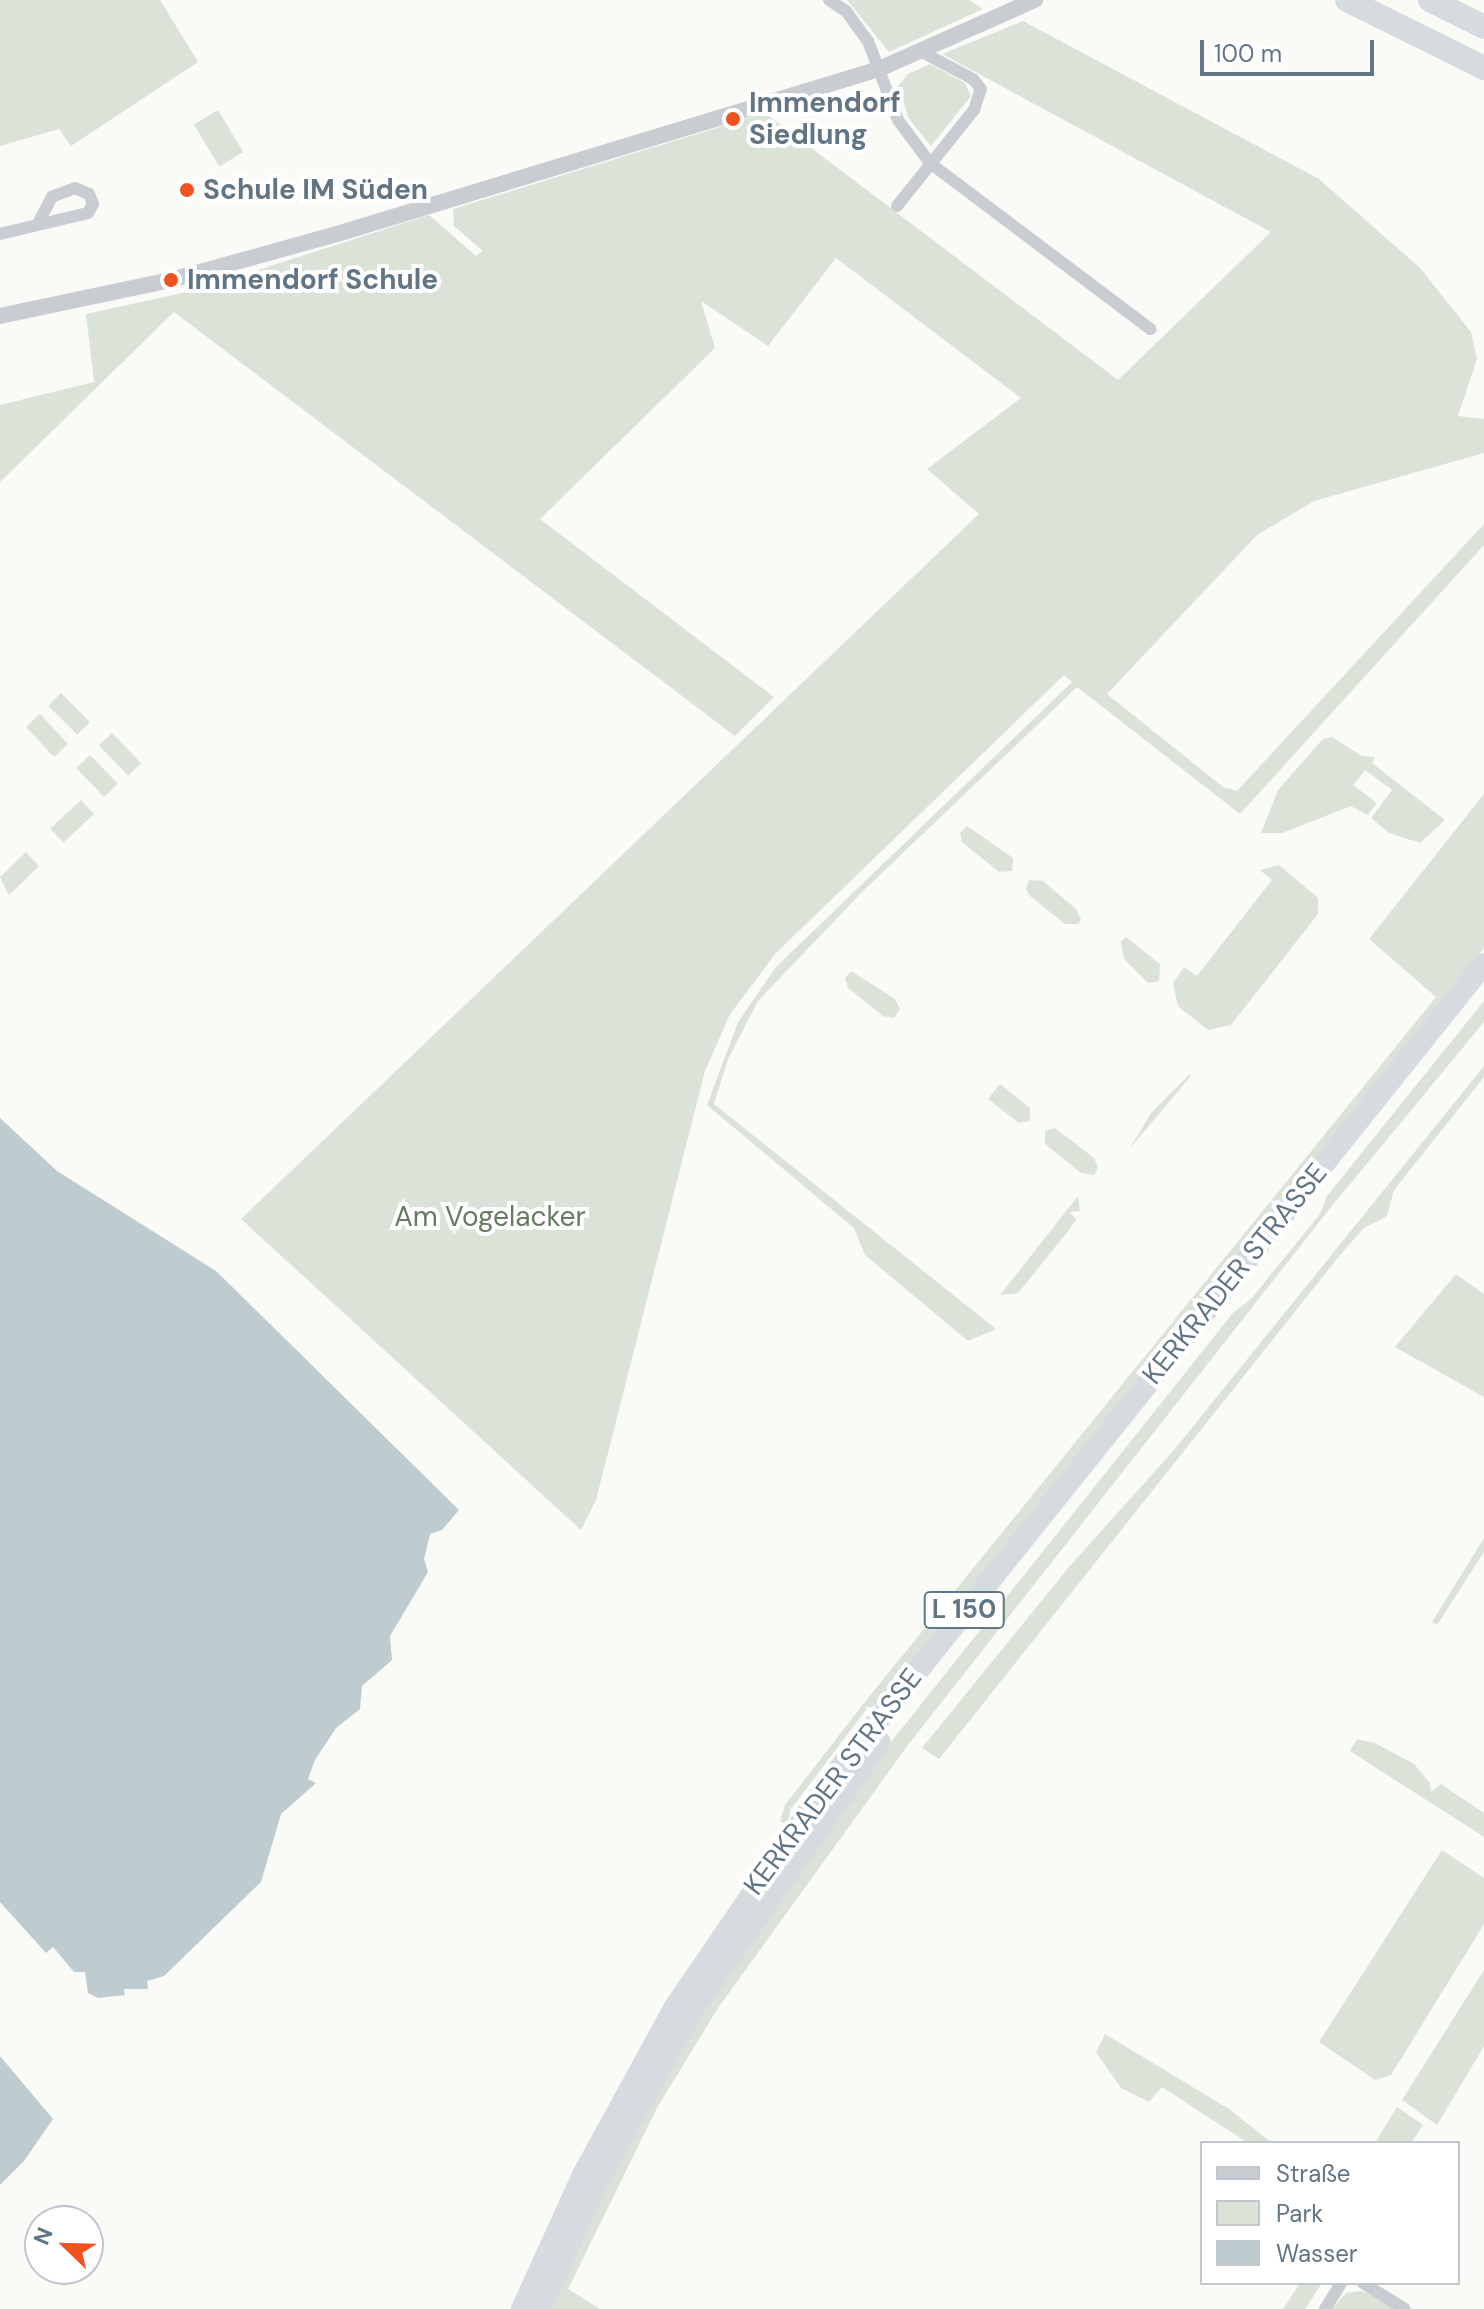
<!DOCTYPE html>
<html>
<head>
<meta charset="utf-8">
<style>
  body { margin:0 }
  #map { position:relative; width:1484px; height:2309px; overflow:hidden; background:#fafaf7; font-family:"DM Sans",sans-serif }
  div>[style] { position:absolute }
  .green>* { inset:0; background:#dbe2d8; transform-origin:0 0 }
  .water>* { inset:0; background:#becbcf }
  .minor>* { height:12px; margin:-6px; padding:0 6px; transform-origin:6px; border-radius:6px; background:#c9cdd1 }
  .tertiary>* { height:16px; margin:-8px; padding:0 8px; transform-origin:8px; border-radius:8px; background:#c9cdd1 }
  .trunk>* { height:22px; margin:-11px; padding:0 11px; transform-origin:11px; border-radius:11px; background:#d6dbdf }
  .motorway>* { height:24px; margin:-12px; padding:0 12px; transform-origin:12px; border-radius:12px; background:#d6dbdf }
  .dots>* { width:22px; height:22px; translate:-50% -50%; box-sizing:border-box; border:4px solid #fff; border-radius:50% }
  span { translate:-50% -50%; white-space:nowrap; text-align:center; line-height:1.15; -webkit-text-stroke:8px #fff; paint-order:stroke }
  .shield-label span { padding:2px 6px; background:#fff; border:2px solid; border-radius:6px; -webkit-text-stroke-width:0 }
  .shield-label { font-size:26px; color:#627585; font-weight:700 }
  .poi-label { font-size:28px; color:#627585; font-weight:700 }
  .left { translate:0 -50%; text-align:left }
  .park-label { font-size:28px; color:#667b62 }
  .street-label { font-size:28px; color:#627585 }
  .legend { position:absolute; left:1200px; top:2141px; width:260px; height:144px; box-sizing:border-box; background:#fff; border:2px solid #c0c8ce; margin:0; padding:10px 14px; list-style:none; font-size:24px; color:#627585 }
  .legend li { display:flex; align-items:center; gap:16px; height:40px }
  .legend b { width:40px; border:2px solid #c0c8ce }
  .north { position:absolute; left:24px; top:2205px; width:80px; height:80px; box-sizing:border-box; background:#fff; border:2px solid #c0c8ce; border-radius:50%; rotate:293deg; font-size:22px; font-weight:700; line-height:32px; text-align:center; color:#627585 }
  .north::after { content:''; display:block; margin:auto; width:28px; height:36px; background:#f05320; clip-path:polygon(50% 0,100% 100%,50% 72%,0 100%) }
  .scale { position:absolute; left:1200px; top:40px; width:174px; height:36px; box-sizing:border-box; border:4px solid #627585; border-top:0; padding-left:10px; font-size:24px; line-height:28px; white-space:nowrap; color:#627585; -webkit-text-stroke:6px #fff; paint-order:stroke }
</style>
</head>
<body>
<div id="map">
  <div class="green">
    <i style="clip-path:polygon(0 0,160px 0,198px 62px,71px 146px,59px 129px,0 146px)"></i>
    <i style="clip-path:polygon(847px 0,969px 0,983px 9px,889px 52px)"></i>
    <i style="clip-path:polygon(1023px 21px,1319px 179px,1420px 268px,1471px 332px,1477px 359px,1458px 416px,1484px 419px,1484px 453px,1314px 501px,1257px 535px,1107px 694px,1223px 787px,1237px 791px,1484px 524px,1484px 545px,1240px 814px,1077px 687px,863px 891px,758px 1001px,728px 1059px,714px 1104px,996px 1329px,968px 1341px,865px 1255px,854px 1228px,707px 1105px,738px 1022px,776px 967px,1072px 682px,1064px 675px,776px 953px,730px 1014px,705px 1071px,596px 1500px,581px 1530px,241px 1219px,979px 514px,927px 469px,1021px 398px,836px 258px,768px 346px,701px 301px,715px 348px,540px 519px,774px 697px,735px 736px,174px 312px,0 482px,0 405px,94px 382px,86px 314px,196px 290px,429px 215px,476px 256px,483px 251px,454px 226px,453px 209px,765px 113px,1118px 380px,1271px 232px,942px 54px)"></i>
    <i style="clip-path:polygon(930px 64px,965px 83px,971px 96px,931px 146px,909px 119px,898px 86px,908px 74px)"></i>
    <i style="left:218px;top:110px;width:49px;height:28px;rotate:59deg"></i>
    <i style="left:61px;top:693px;width:41px;height:18px;rotate:45deg"></i>
    <i style="left:40px;top:714px;width:41px;height:19px;rotate:47deg"></i>
    <i style="left:112px;top:733px;width:42px;height:18px;rotate:46deg"></i>
    <i style="clip-path:polygon(1332px 737px,1362px 756px,1375px 757px,1372px 763px,1445px 820px,1420px 843px,1389px 833px,1371px 818px,1392px 790px,1365px 770px,1353px 785px,1377px 803px,1368px 815px,1351px 806px,1282px 833px,1261px 833px,1278px 790px,1323px 739px)"></i>
    <i style="left:90px;top:755px;width:40px;height:19px;rotate:46deg"></i>
    <i style="clip-path:polygon(1484px 794px,1484px 948px,882px 1701px,865px 1711px,791px 1809px,787px 1825px,780px 1821px,785px 1805px,864px 1703px,1436px 997px,1369px 939px)"></i>
    <i style="left:81px;top:800px;width:19px;height:42px;rotate:47deg"></i>
    <i style="clip-path:polygon(967px 826px,1013px 858px,1012px 871px,999px 872px,962px 842px,960px 833px)"></i>
    <i style="clip-path:polygon(26px 852px,39px 866px,9px 895px,0 877px)"></i>
    <i style="clip-path:polygon(1279px 865px,1318px 898px,1318px 914px,1231px 1025px,1208px 1030px,1178px 1006px,1173px 983px,1184px 967px,1197px 976px,1272px 880px,1260px 870px)"></i>
    <i style="clip-path:polygon(1029px 880px,1043px 881px,1076px 909px,1081px 919px,1078px 924px,1065px 924px,1030px 896px,1026px 889px)"></i>
    <i style="clip-path:polygon(1126px 937px,1160px 964px,1159px 981px,1148px 983px,1124px 959px,1121px 942px)"></i>
    <i style="clip-path:polygon(851px 971px,895px 999px,900px 1009px,894px 1018px,883px 1016px,848px 988px,845px 978px)"></i>
    <i style="clip-path:polygon(1484px 1001px,1484px 1022px,1331px 1207px,908px 1745px,718px 2008px,657px 2108px,568px 2289px,600px 2309px,549px 2309px,626px 2145px,735px 1958px,883px 1752px,1233px 1313px,1251px 1299px,1320px 1214px,1327px 1196px)"></i>
    <i style="clip-path:polygon(1484px 1066px,1484px 1077px,1394px 1190px,1387px 1216px,1364px 1228px,1340px 1255px,939px 1759px,922px 1748px,1069px 1567px,1174px 1450px)"></i>
    <i style="clip-path:polygon(1190px 1074px,1191px 1076px,1130px 1148px,1151px 1113px)"></i>
    <i style="clip-path:polygon(1000px 1084px,1030px 1108px,1030px 1121px,1019px 1123px,988px 1099px)"></i>
    <i style="clip-path:polygon(1055px 1128px,1094px 1158px,1098px 1168px,1094px 1175px,1081px 1173px,1045px 1144px,1045px 1131px)"></i>
    <i style="clip-path:polygon(1078px 1196px,1080px 1211px,1069px 1212px,1077px 1219px,1065px 1235px,1018px 1293px,1000px 1295px)"></i>
    <i style="clip-path:polygon(1456px 1274px,1484px 1294px,1484px 1397px,1395px 1347px)"></i>
    <i style="clip-path:polygon(1484px 1538px,1484px 1552px,1437px 1625px,1432px 1622px)"></i>
    <i style="clip-path:polygon(1357px 1739px,1375px 1743px,1414px 1764px,1430px 1783px,1431px 1792px,1441px 1784px,1484px 1813px,1484px 1837px,1350px 1751px)"></i>
    <i style="clip-path:polygon(1442px 1850px,1484px 1878px,1484px 1924px,1391px 2075px,1375px 2080px,1319px 2042px)"></i>
    <i style="clip-path:polygon(1484px 1970px,1484px 2046px,1437px 2125px,1402px 2100px)"></i>
    <i style="clip-path:polygon(1105px 2034px,1229px 2109px,1272px 2143px,1248px 2143px,1162px 2087px,1149px 2102px,1121px 2088px,1096px 2052px)"></i>
    <i style="clip-path:polygon(1397px 2107px,1423px 2125px,1411px 2143px,1375px 2143px)"></i>
    <i style="clip-path:polygon(1300px 2283px,1322px 2283px,1305px 2309px,1283px 2309px)"></i>
    <i style="clip-path:polygon(1361px 2291px,1370px 2294px,1395px 2309px,1332px 2309px,1346px 2293px)"></i>
  </div>
  <div class="water">
    <i style="clip-path:polygon(0 1118px,57px 1171px,216px 1271px,459px 1510px,442px 1530px,430px 1534px,424px 1559px,428px 1572px,390px 1636px,392px 1660px,362px 1686px,360px 1709px,336px 1728px,315px 1760px,308px 1779px,316px 1783px,281px 1814px,261px 1882px,164px 1976px,147px 1981px,148px 1989px,124px 1989px,125px 1995px,98px 1998px,88px 1993px,85px 1972px,74px 1972px,53px 1947px,46px 1953px,0 1902px)"></i>
    <i style="clip-path:polygon(0 2056px,53px 2119px,24px 2161px,0 2185px)"></i>
  </div>
  <div class="minor">
    <i style="left:829px;top:0;width:20px;rotate:33deg"></i>
    <i style="left:846px;top:11px;width:37px;rotate:54deg"></i>
    <i style="left:868px;top:41px;width:85px;rotate:69.2deg"></i>
    <i style="left:898px;top:120px;width:54px;rotate:53.3deg"></i>
    <i style="left:930px;top:163px;width:276px;rotate:37deg"></i>
    <i style="left:897px;top:206px;width:123px;rotate:-51.3deg"></i>
    <i style="left:974px;top:110px;width:22px;rotate:-72deg"></i>
    <i style="left:981px;top:89px;width:13px;rotate:-129deg"></i>
    <i style="left:973px;top:79px;width:60px;rotate:-152.2deg"></i>
    <i style="left:0;top:234px;width:90px;rotate:-13.4deg"></i>
    <i style="left:88px;top:213px;width:10px;rotate:-61deg"></i>
    <i style="left:93px;top:204px;width:11px;rotate:-112deg"></i>
    <i style="left:89px;top:194px;width:15px;rotate:-157deg"></i>
    <i style="left:75px;top:188px;width:25px;rotate:159deg"></i>
    <i style="left:52px;top:197px;width:27px;rotate:118deg"></i>
    <i style="left:1363px;top:2283px;width:49px;rotate:31.8deg"></i>
    <i style="left:1325px;top:2309px;width:31px;rotate:-58deg"></i>
  </div>
  <div class="tertiary">
    <i style="left:0;top:316px;width:175px;rotate:-11.9deg"></i>
    <i style="left:171px;top:280px;width:172px;rotate:-15.5deg"></i>
    <i style="left:337px;top:234px;width:567px;rotate:-16.93deg"></i>
    <i style="left:879px;top:69px;width:171px;rotate:-23.9deg"></i>
  </div>
  <div class="trunk">
    <i style="left:522px;top:2309px;width:149px;rotate:-65.5deg"></i>
    <i style="left:584px;top:2173px;width:189px;rotate:-61.3deg"></i>
    <i style="left:675px;top:2007px;width:271px;rotate:-55.7deg"></i>
    <i style="left:828px;top:1783px;width:1049px;rotate:-51.31deg"></i>
    <i style="left:540px;top:2309px;width:143px;rotate:-65.6deg"></i>
    <i style="left:599px;top:2179px;width:192px;rotate:-61deg"></i>
    <i style="left:692px;top:2011px;width:328px;rotate:-55.1deg"></i>
  </div>
  <div class="motorway">
    <i style="left:1347px;top:0;width:153px;rotate:26.4deg"></i>
    <i style="left:1430px;top:0;width:60px;rotate:26.6deg"></i>
  </div>
  <div class="dots">
    <i style="left:733px;top:119px;background:#f05320"></i>
    <i style="left:187px;top:190px;background:#f05320"></i>
    <i style="left:171px;top:280px;background:#f05320"></i>
  </div>
  <div class="shield-label">
    <span style="left:964px;top:1610px">L 150</span>
  </div>
  <div class="poi-label">
    <span class="left" style="left:749px;top:119px">Immendorf<br>Siedlung</span>
    <span class="left" style="left:203px;top:190px">Schule IM Süden</span>
    <span class="left" style="left:187px;top:280px">Immendorf Schule</span>
  </div>
  <div class="park-label">
    <span style="left:490px;top:1217px">Am Vogelacker</span>
  </div>
  <div class="street-label">
    <span style="left:1235px;top:1274px;rotate:-51deg">KERKRADER STRASSE</span>
    <span style="left:833px;top:1782px;rotate:-53deg">KERKRADER STRASSE</span>
  </div>
  <ul class="legend">
  <li><b style="height:10px;background:#c9cdd1"></b>Straße</li>
  <li><b style="height:22px;background:#dbe2d8"></b>Park</li>
  <li><b style="height:22px;background:#becbcf"></b>Wasser</li>
  </ul>
  <div class="north">N</div>
  <div class="scale">100 m</div>
</div>
</body>
</html>
